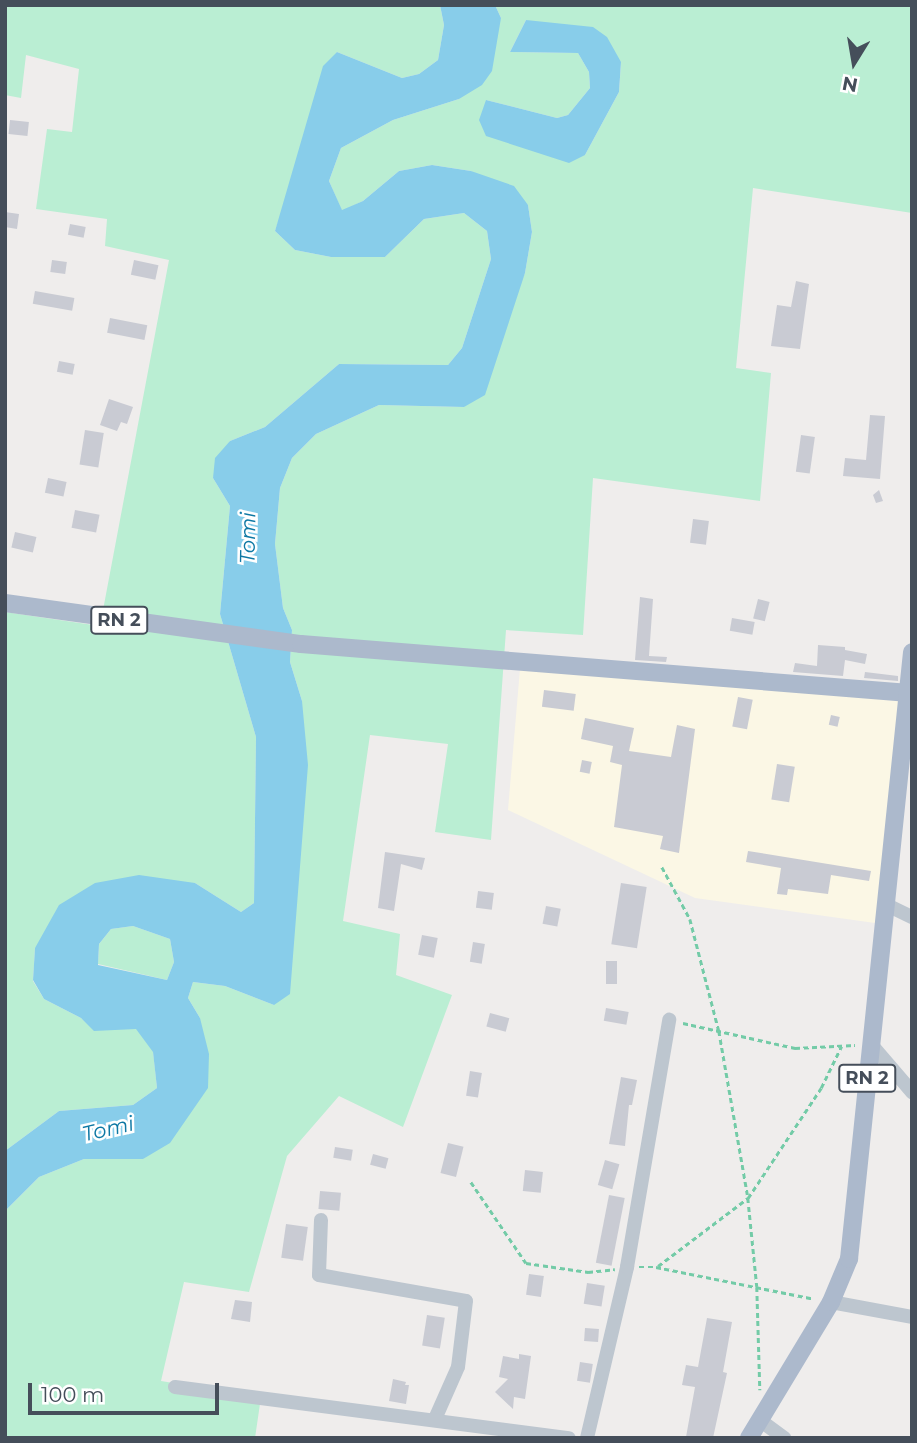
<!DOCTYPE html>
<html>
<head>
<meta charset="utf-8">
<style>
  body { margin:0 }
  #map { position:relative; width:917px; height:1443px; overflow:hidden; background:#efedec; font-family:Montserrat,sans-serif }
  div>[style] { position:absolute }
  .commercial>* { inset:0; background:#fbf7e5 }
  .green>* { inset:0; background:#baeed3 }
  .water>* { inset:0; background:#88cdea }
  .building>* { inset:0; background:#c9cbd3; transform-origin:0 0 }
  .path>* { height:2.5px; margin-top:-1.25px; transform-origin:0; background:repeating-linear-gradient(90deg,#73cba7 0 5px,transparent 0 8.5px) }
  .minor>* { height:14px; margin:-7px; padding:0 7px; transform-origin:7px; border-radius:7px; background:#bdc6cf }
  .major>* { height:18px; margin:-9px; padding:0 9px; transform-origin:9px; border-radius:9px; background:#acb9cc }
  span { translate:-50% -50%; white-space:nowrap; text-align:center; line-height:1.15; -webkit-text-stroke:5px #fff; paint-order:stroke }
  .shield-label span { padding:2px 5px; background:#fff; border:2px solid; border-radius:5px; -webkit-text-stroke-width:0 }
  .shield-label { font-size:18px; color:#454e5a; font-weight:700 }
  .water-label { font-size:21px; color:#0e78a4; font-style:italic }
  .frame { position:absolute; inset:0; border:7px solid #454e5a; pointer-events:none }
  .north { position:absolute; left:819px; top:28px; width:70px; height:70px; -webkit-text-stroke:5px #fff; paint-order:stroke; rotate:191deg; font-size:19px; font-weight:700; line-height:28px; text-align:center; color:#454e5a }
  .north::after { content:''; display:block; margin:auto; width:24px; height:32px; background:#454e5a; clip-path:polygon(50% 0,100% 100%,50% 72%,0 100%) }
  .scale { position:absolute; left:28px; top:1383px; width:191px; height:32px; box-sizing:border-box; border:4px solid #454e5a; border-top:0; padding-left:9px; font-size:21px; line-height:24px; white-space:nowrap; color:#454e5a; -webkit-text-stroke:5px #fff; paint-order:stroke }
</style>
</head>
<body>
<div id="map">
  <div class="commercial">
    <i style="clip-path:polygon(520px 669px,905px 701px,875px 923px,695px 898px,508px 810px)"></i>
  </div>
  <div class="green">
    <i style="clip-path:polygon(5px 5px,440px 5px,444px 25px,438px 60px,419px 74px,402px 78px,337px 52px,275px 231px,295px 250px,331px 257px,385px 257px,424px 219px,464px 213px,487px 231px,491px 259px,462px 348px,448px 365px,339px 364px,265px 427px,230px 441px,213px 478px,230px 506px,220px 614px,256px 737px,254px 903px,241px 912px,195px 883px,35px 948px,33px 981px,44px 999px,81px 1018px,94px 1030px,136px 1028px,153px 1051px,157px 1088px,133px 1105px,59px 1111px,5px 1151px,5px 612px,100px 626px,169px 260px,105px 246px,107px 219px,36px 209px,47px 129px,72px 132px,79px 69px,26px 55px,21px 98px,5px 95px)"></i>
    <i style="clip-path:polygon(evenodd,495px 5px,912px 5px,912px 213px,753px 188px,736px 368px,771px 373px,760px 501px,593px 478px,583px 635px,506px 630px,491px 840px,435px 832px,448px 744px,370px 735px,343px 921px,400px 934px,396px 975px,452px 995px,403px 1127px,339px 1096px,287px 1156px,249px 1292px,184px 1282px,161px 1381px,261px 1397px,255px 1438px,5px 1438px,5px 1211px,39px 1177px,84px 1159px,143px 1159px,200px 1018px,188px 998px,193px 982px,225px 986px,274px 1005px,302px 701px,290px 662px,292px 630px,283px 608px,275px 544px,280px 488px,292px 458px,316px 434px,379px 405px,464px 407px,525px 273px,532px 232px,528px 205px,471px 171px,432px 165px,399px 171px,363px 201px,342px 211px,329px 181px,341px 148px,393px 120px,459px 99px,501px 18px,495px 5px,526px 20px,621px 62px,619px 92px,585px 155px,486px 100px,557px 118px,568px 115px,590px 88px,589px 72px,578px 53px,510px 52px,526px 20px)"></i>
    <i style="clip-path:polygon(133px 926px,170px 939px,174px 962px,167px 980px,98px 964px,99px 944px,111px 929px)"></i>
  </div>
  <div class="water">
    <i style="clip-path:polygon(evenodd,440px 5px,495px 5px,501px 18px,492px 71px,482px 85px,459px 99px,393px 120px,341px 148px,329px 181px,342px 210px,363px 201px,399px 171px,432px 165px,471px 171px,514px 186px,528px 205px,532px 232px,525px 273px,485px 395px,464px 407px,379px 405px,316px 434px,292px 458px,280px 488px,275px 544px,283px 608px,292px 630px,290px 662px,302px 701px,308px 765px,290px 994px,274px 1005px,225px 986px,193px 982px,188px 998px,200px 1018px,209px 1054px,208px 1088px,170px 1143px,143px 1159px,84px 1159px,39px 1177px,5px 1211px,5px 1151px,59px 1111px,133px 1105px,157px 1088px,153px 1052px,136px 1029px,94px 1031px,81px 1018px,44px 999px,33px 980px,35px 948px,59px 905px,95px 883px,139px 875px,195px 883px,241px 912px,254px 903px,256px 737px,220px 614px,230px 506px,213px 478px,215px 458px,230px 441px,265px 427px,339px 364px,448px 365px,462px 348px,491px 259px,487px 231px,464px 213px,424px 219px,385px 257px,331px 257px,295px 250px,275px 231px,323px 66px,337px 52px,402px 78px,419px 74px,438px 60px,444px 25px,440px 5px,133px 926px,170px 939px,174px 962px,167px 980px,98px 965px,99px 944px,111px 929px,133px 926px)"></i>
    <i style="clip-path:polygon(526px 20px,593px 27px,607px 37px,621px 62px,619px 92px,585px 155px,569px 163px,486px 136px,479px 120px,486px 100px,557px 118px,568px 115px,590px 88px,589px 72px,578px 53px,510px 52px)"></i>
  </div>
  <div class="building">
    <i style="left:10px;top:120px;width:19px;height:14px;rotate:6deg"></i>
    <i style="clip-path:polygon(5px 212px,19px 214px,17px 229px,5px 227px)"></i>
    <i style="left:70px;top:224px;width:16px;height:11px;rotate:11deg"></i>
    <i style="left:52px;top:260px;width:15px;height:12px;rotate:8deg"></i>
    <i style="left:134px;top:260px;width:25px;height:15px;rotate:12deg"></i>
    <i style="clip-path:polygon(796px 281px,809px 284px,800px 349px,771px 346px,777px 305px,791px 307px)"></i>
    <i style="left:35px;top:291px;width:40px;height:13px;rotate:10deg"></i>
    <i style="left:110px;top:318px;width:38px;height:15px;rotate:11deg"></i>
    <i style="left:59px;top:361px;width:16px;height:11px;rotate:11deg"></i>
    <i style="clip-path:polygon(109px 399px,133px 407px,127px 424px,121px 422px,117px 431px,100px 425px)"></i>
    <i style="clip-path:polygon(870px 415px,885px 416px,880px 479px,843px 476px,845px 458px,866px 460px)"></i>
    <i style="left:85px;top:430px;width:19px;height:35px;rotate:9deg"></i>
    <i style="left:801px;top:435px;width:14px;height:37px;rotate:8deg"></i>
    <i style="left:48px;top:478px;width:19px;height:15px;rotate:12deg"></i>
    <i style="clip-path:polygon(879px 490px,883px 501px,876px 503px,873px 495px)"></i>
    <i style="left:75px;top:510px;width:25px;height:18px;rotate:11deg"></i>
    <i style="left:693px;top:519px;width:16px;height:24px;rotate:7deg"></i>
    <i style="left:15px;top:532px;width:22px;height:16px;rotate:13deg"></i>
    <i style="clip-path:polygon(640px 597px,653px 599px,649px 656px,667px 657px,666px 662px,635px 660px)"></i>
    <i style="left:758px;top:599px;width:12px;height:20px;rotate:14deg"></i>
    <i style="left:732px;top:618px;width:23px;height:13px;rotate:10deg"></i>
    <i style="clip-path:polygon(818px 645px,845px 647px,845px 650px,867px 654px,865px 664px,845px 660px,843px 676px,793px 672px,795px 663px,817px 666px)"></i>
    <i style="clip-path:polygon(865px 672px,898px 676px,898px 681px,864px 678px)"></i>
    <i style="left:544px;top:690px;width:32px;height:17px;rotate:7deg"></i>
    <i style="left:738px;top:697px;width:15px;height:30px;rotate:11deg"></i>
    <i style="left:831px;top:715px;width:9px;height:10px;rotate:13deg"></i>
    <i style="clip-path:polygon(585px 718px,634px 728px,629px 751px,671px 757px,677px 725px,695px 729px,679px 853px,660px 849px,663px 836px,614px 827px,622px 765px,610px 762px,613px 746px,581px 739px)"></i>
    <i style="left:582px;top:760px;width:10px;height:12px;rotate:11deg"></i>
    <i style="left:777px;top:764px;width:18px;height:36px;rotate:9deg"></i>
    <i style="clip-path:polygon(748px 851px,871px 871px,869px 881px,831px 875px,828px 894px,788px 889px,787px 895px,777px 894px,781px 868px,746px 862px)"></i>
    <i style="clip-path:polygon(385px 852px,425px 858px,422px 870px,401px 864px,394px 911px,378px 908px)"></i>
    <i style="left:621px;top:883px;width:26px;height:62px;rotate:9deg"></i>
    <i style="left:478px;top:891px;width:16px;height:17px;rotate:7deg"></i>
    <i style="left:546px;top:906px;width:15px;height:18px;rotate:11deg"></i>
    <i style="left:422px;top:935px;width:16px;height:20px;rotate:11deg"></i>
    <i style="left:473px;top:942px;width:12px;height:20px;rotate:9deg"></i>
    <i style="left:606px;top:961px;width:11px;height:23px"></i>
    <i style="left:606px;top:1008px;width:23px;height:13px;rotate:10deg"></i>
    <i style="left:490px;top:1013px;width:20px;height:14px;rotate:15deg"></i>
    <i style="left:470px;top:1071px;width:12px;height:25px;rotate:9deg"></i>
    <i style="clip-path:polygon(621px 1077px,637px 1080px,632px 1105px,629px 1105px,625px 1146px,609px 1144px)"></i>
    <i style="left:448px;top:1143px;width:16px;height:31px;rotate:14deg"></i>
    <i style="left:335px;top:1147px;width:18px;height:11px;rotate:9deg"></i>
    <i style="left:373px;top:1154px;width:16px;height:11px;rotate:15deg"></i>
    <i style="left:605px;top:1160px;width:15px;height:26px;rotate:16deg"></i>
    <i style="left:525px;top:1170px;width:18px;height:21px;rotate:6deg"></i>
    <i style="left:320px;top:1191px;width:21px;height:18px;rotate:5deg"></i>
    <i style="left:609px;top:1195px;width:16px;height:69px;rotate:11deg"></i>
    <i style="left:286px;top:1224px;width:22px;height:34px;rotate:8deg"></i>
    <i style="left:529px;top:1274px;width:15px;height:21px;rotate:8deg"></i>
    <i style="left:587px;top:1283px;width:18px;height:21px;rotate:9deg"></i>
    <i style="clip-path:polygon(235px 1300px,252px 1302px,250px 1322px,231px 1319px)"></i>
    <i style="left:427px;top:1315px;width:18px;height:31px;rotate:9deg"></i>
    <i style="clip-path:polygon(707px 1318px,732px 1322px,723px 1372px,727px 1373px,713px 1438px,692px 1438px,686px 1437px,695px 1387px,682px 1385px,686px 1365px,698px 1367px)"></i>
    <i style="left:585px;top:1328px;width:14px;height:13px;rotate:4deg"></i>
    <i style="clip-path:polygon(519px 1354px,531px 1356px,525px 1399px,514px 1397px,513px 1409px,495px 1392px,508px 1379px,499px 1377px,503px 1356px,519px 1359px)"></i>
    <i style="left:580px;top:1362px;width:13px;height:19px;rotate:9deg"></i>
    <i style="clip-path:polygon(393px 1379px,406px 1382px,405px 1385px,409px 1385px,406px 1404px,389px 1401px)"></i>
  </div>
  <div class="path">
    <i style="left:662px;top:867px;width:59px;rotate:61.7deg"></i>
    <i style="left:690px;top:919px;width:116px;rotate:75.5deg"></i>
    <i style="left:719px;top:1031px;width:169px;rotate:80.1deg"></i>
    <i style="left:748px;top:1198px;width:89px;rotate:84.2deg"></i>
    <i style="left:757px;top:1287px;width:103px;rotate:88.3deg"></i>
    <i style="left:683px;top:1023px;width:115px;rotate:12.6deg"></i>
    <i style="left:795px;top:1048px;width:60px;rotate:-2.9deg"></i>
    <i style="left:471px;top:1182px;width:98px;rotate:55.8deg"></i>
    <i style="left:526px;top:1263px;width:63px;rotate:8.3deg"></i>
    <i style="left:588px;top:1272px;width:27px;rotate:-6deg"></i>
    <i style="left:658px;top:1266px;width:113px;rotate:-37.1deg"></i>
    <i style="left:748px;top:1198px;width:132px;rotate:-56.4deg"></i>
    <i style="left:821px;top:1088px;width:46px;rotate:-64deg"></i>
    <i style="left:639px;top:1267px;width:17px"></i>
    <i style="left:656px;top:1267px;width:161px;rotate:11.4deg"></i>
  </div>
  <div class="minor">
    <i style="left:887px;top:905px;width:28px;rotate:26deg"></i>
    <i style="left:870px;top:1043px;width:65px;rotate:49.4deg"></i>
    <i style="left:321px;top:1220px;width:55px;rotate:92.1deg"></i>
    <i style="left:319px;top:1275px;width:149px;rotate:10deg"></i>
    <i style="left:466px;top:1301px;width:66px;rotate:96.9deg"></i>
    <i style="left:458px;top:1367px;width:57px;rotate:113.9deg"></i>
    <i style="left:831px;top:1302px;width:82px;rotate:10.5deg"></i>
    <i style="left:175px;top:1387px;width:397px;rotate:7.4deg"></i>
    <i style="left:761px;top:1421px;width:29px;rotate:36deg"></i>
    <i style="left:587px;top:1438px;width:176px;rotate:-76.8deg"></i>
    <i style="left:627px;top:1267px;width:251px;rotate:-80.3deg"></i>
  </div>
  <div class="major">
    <i style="left:5px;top:603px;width:299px;rotate:7.9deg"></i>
    <i style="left:301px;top:644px;width:610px;rotate:4.61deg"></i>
    <i style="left:749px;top:1438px;width:159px;rotate:-58.9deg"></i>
    <i style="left:831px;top:1302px;width:47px;rotate:-67.3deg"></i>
    <i style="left:849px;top:1259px;width:610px;rotate:-84.07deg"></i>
  </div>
  <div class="shield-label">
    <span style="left:119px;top:620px">RN 2</span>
    <span style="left:867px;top:1078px">RN 2</span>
  </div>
  <div class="water-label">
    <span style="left:248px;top:538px;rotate:-89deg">Tomi</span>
    <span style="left:108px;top:1129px;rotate:-13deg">Tomi</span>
  </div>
  <div class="frame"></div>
  <div class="north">N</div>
  <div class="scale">100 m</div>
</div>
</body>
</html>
